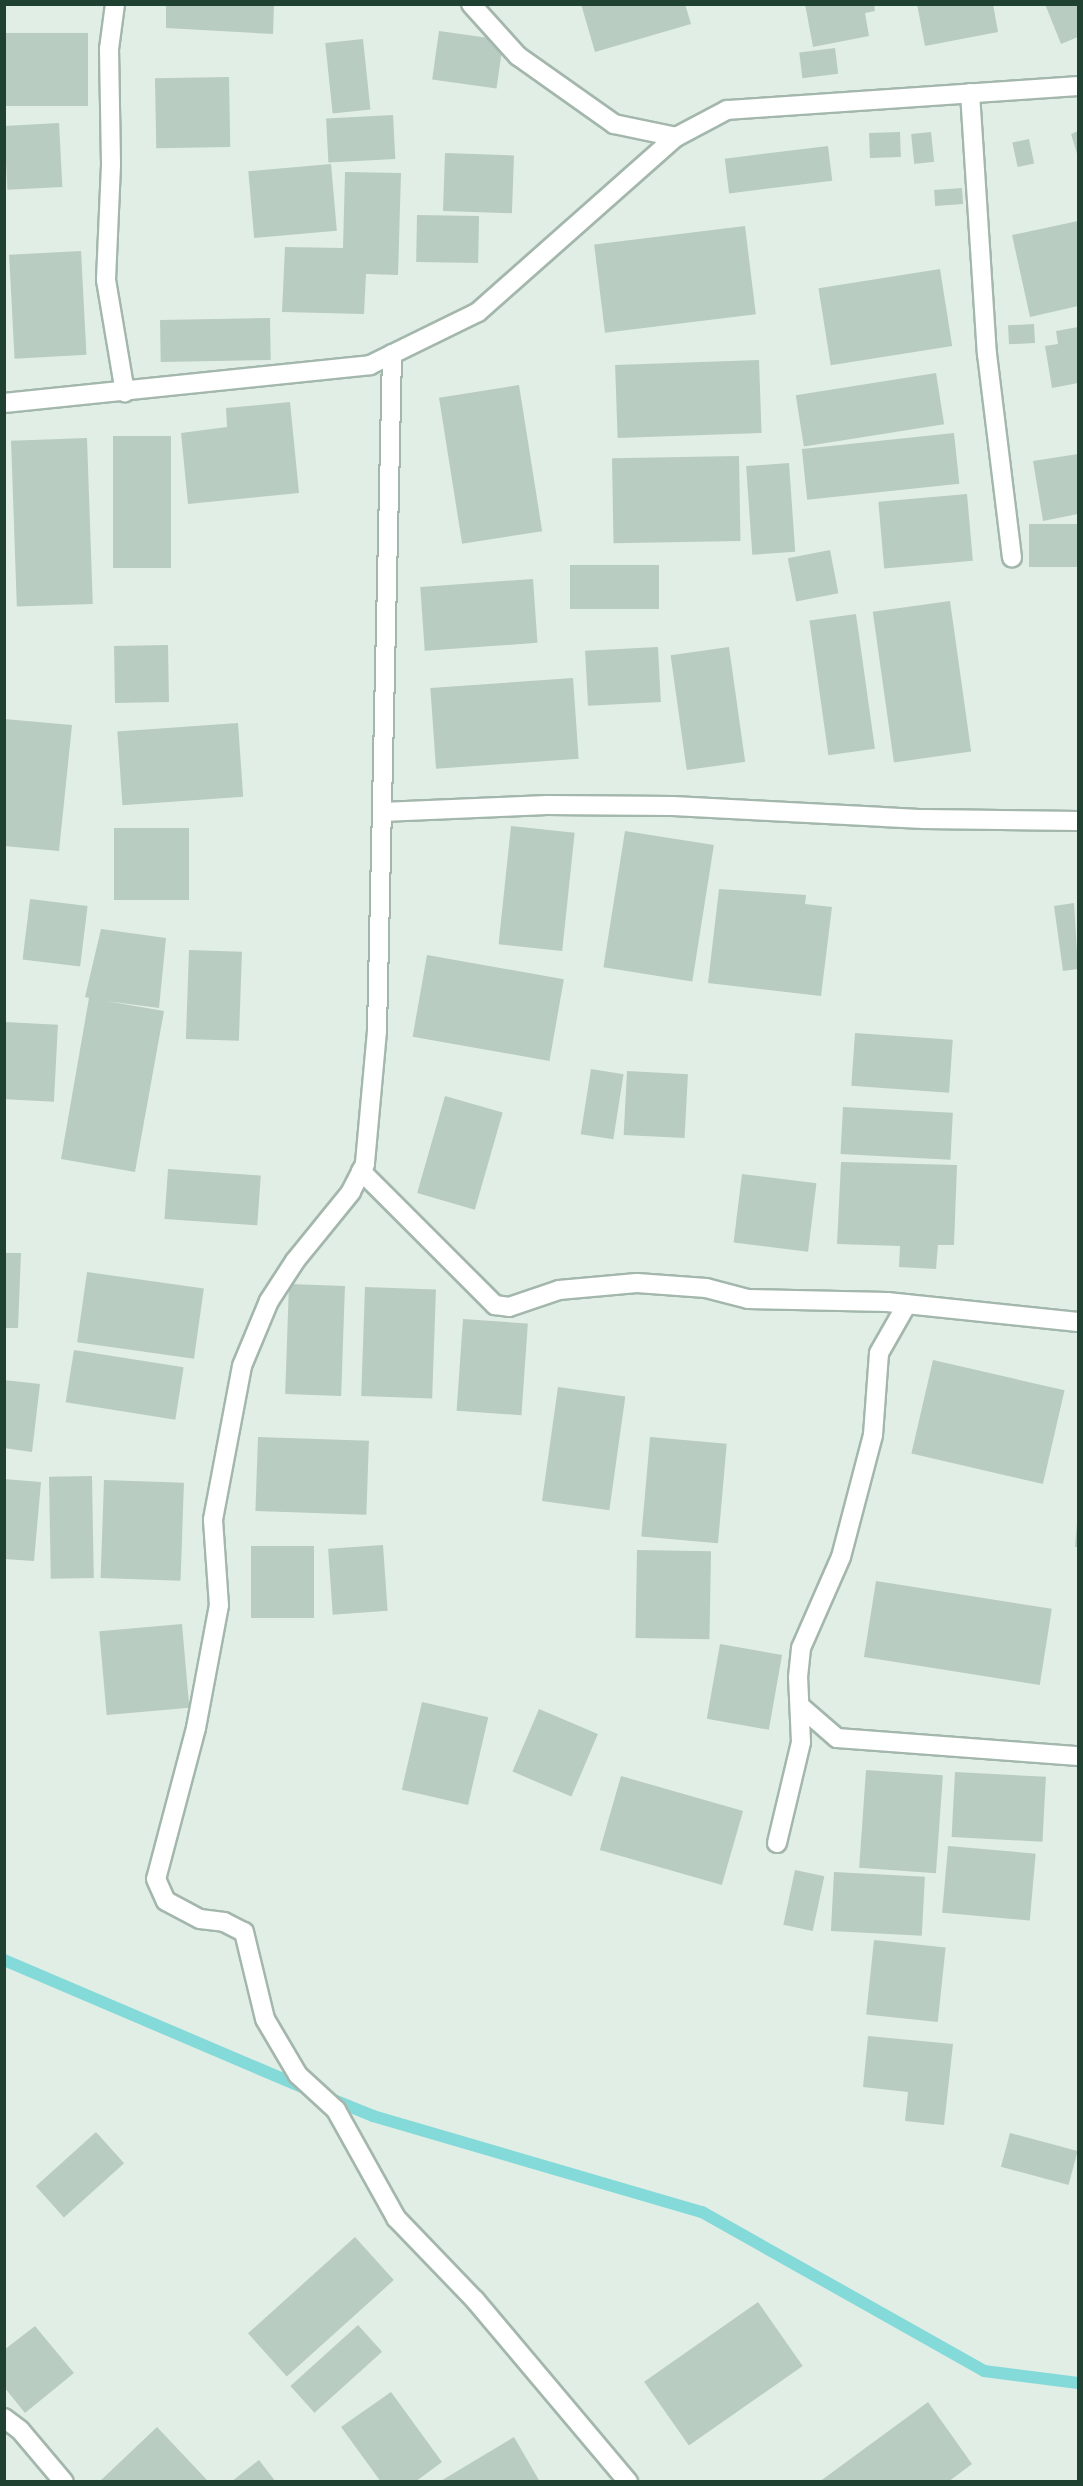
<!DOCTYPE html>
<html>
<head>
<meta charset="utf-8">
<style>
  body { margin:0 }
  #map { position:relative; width:1083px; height:2486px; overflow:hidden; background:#e1eee6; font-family:Ubuntu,sans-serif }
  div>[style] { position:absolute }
  .stream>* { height:12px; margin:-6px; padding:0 6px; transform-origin:6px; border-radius:6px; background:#83dad9 }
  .building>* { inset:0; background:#b9ccc1; transform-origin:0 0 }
  .roads { filter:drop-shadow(2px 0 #a3b7ac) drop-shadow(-2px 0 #a3b7ac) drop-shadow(0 2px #a3b7ac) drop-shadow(0 -2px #a3b7ac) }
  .street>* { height:18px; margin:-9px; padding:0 9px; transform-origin:9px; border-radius:9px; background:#fff }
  span { translate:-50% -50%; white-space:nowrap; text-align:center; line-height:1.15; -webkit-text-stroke:5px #f3faf5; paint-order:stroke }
  .frame { position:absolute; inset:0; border:6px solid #1f4132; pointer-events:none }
</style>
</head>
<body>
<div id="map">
  <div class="stream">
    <i style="left:4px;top:1960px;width:329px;rotate:23.1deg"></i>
    <i style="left:329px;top:2098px;width:48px;rotate:22.2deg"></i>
    <i style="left:373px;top:2116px;width:343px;rotate:16.3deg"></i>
    <i style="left:702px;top:2212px;width:324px;rotate:29.4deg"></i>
    <i style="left:984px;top:2371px;width:95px;rotate:7.3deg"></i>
  </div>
  <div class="building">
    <i style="clip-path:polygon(166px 4px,274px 4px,273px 34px,166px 28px)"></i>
    <i style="clip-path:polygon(581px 4px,685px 4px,691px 24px,595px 52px)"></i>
    <i style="clip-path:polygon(805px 4px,874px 4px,875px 11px,865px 13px,869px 36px,813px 47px)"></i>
    <i style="clip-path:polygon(917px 4px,993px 4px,998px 32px,925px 46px)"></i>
    <i style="clip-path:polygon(1045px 4px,1078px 4px,1078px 37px,1061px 44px)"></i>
    <i style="left:439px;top:31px;width:65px;height:49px;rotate:8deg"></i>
    <i style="left:4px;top:33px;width:84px;height:73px"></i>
    <i style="left:363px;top:39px;width:71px;height:38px;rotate:84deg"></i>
    <i style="left:835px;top:48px;width:26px;height:36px;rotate:83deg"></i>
    <i style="left:229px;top:77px;width:70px;height:74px;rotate:89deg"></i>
    <i style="left:393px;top:115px;width:44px;height:67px;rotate:87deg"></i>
    <i style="left:59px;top:123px;width:64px;height:55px;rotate:87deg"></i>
    <i style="clip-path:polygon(1078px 131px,1078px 157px,1071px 134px)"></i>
    <i style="left:900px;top:132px;width:25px;height:31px;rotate:88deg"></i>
    <i style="left:931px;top:132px;width:30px;height:20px;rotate:84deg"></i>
    <i style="left:1029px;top:139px;width:25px;height:17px;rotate:78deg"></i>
    <i style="left:828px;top:146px;width:35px;height:104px;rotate:83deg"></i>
    <i style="left:445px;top:153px;width:69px;height:58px;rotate:2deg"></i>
    <i style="left:331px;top:164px;width:67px;height:83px;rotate:85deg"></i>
    <i style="clip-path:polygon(345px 172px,401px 173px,398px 275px,366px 274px,364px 314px,282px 312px,285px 247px,343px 248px)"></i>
    <i style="left:962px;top:188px;width:16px;height:28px;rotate:86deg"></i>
    <i style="left:417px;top:215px;width:62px;height:47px;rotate:1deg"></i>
    <i style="clip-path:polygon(1078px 221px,1078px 306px,1030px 317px,1012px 235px)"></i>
    <i style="left:745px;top:226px;width:89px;height:152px;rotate:83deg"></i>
    <i style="left:81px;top:251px;width:104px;height:72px;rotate:87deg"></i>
    <i style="left:940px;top:269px;width:78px;height:123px;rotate:81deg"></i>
    <i style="left:270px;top:318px;width:42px;height:110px;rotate:89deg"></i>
    <i style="left:1034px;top:324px;width:19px;height:26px;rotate:87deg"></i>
    <i style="clip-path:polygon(1078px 327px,1078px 383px,1052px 388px,1045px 346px,1058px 344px,1056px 331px)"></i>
    <i style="left:759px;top:360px;width:73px;height:144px;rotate:88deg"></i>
    <i style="left:936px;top:373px;width:52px;height:142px;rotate:81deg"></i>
    <i style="left:519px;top:385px;width:148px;height:81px;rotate:81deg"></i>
    <i style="clip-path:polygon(290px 402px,299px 493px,188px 504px,181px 433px,227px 427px,226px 408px)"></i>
    <i style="left:954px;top:433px;width:51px;height:153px;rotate:84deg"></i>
    <i style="left:171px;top:436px;width:132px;height:58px;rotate:90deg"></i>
    <i style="left:87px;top:438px;width:166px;height:76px;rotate:88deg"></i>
    <i style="clip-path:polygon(1078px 454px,1078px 514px,1043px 521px,1033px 461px)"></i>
    <i style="left:739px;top:456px;width:85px;height:127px;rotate:89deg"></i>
    <i style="left:789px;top:463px;width:89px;height:43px;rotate:86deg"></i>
    <i style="left:967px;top:494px;width:67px;height:89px;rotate:85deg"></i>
    <i style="left:1078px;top:524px;width:43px;height:49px;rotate:90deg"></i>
    <i style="left:830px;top:550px;width:44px;height:43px;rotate:79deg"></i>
    <i style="left:659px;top:565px;width:44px;height:89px;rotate:90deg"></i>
    <i style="left:533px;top:579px;width:64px;height:113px;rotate:86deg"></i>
    <i style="left:950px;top:601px;width:152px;height:78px;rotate:82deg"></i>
    <i style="left:856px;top:614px;width:136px;height:47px;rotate:82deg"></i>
    <i style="left:168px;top:645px;width:57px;height:54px;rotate:89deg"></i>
    <i style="left:658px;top:647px;width:55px;height:73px;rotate:87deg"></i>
    <i style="left:729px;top:647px;width:116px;height:59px;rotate:82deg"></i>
    <i style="left:573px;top:678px;width:81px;height:143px;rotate:86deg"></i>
    <i style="clip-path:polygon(4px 719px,72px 725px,59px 851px,4px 846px)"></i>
    <i style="left:238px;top:723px;width:74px;height:121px;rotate:86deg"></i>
    <i style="left:511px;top:826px;width:64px;height:119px;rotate:6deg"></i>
    <i style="left:114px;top:828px;width:75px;height:72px"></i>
    <i style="left:625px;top:831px;width:90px;height:138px;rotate:9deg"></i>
    <i style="clip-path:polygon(719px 889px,806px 895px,805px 904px,832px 907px,821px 996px,708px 983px)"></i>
    <i style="left:30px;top:899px;width:58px;height:61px;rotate:7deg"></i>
    <i style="clip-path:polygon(1074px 903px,1078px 969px,1063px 971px,1054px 906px)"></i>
    <i style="clip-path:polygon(101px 929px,166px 938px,159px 1008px,106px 1001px,164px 1011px,135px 1172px,61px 1159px,89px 998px,85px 997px)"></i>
    <i style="left:189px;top:950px;width:53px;height:89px;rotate:2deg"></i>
    <i style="left:427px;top:955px;width:139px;height:83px;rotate:10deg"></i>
    <i style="left:5px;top:1022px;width:53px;height:77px;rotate:3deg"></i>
    <i style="left:855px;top:1033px;width:98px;height:53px;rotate:4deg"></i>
    <i style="left:591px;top:1069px;width:33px;height:66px;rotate:9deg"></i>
    <i style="left:627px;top:1071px;width:61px;height:64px;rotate:3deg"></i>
    <i style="left:445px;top:1096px;width:60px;height:101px;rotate:16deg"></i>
    <i style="left:843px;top:1107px;width:110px;height:47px;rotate:3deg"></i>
    <i style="clip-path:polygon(841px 1162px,957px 1165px,954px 1245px,938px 1245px,936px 1269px,899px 1267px,900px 1246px,837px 1244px)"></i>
    <i style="left:168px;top:1169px;width:93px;height:50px;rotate:4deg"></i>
    <i style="left:742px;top:1174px;width:75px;height:69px;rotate:7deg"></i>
    <i style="clip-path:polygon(4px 1253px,21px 1253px,18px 1328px,4px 1328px)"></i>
    <i style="left:87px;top:1272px;width:118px;height:71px;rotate:8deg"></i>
    <i style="left:289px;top:1284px;width:56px;height:110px;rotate:2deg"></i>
    <i style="left:365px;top:1287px;width:71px;height:109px;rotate:2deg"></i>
    <i style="left:463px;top:1319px;width:65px;height:92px;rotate:4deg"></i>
    <i style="left:74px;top:1350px;width:111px;height:53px;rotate:9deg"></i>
    <i style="left:933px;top:1360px;width:135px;height:96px;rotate:13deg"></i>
    <i style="clip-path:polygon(4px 1380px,40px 1384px,32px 1452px,4px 1448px)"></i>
    <i style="left:558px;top:1387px;width:68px;height:115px;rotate:8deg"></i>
    <i style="left:258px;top:1437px;width:111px;height:74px;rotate:2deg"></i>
    <i style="left:650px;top:1437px;width:77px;height:100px;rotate:5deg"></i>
    <i style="left:92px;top:1476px;width:102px;height:43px;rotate:89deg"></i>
    <i style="clip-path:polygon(4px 1479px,41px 1482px,34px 1561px,4px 1559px)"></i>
    <i style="left:104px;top:1480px;width:80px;height:98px;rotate:2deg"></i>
    <i style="clip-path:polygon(1077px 1523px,1078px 1523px,1078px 1547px,1075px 1547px)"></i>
    <i style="left:383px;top:1545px;width:66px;height:55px;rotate:86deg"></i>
    <i style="left:251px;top:1546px;width:63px;height:72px"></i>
    <i style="left:637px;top:1550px;width:74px;height:88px;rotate:1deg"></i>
    <i style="left:876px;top:1581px;width:178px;height:77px;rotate:9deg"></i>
    <i style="left:182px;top:1624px;width:84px;height:83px;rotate:85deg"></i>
    <i style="left:720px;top:1644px;width:63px;height:76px;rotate:10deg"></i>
    <i style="left:422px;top:1702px;width:68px;height:90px;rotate:13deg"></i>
    <i style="left:539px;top:1709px;width:64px;height:68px;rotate:23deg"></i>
    <i style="left:866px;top:1770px;width:77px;height:98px;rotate:4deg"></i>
    <i style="left:955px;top:1772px;width:91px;height:65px;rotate:3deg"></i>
    <i style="left:621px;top:1776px;width:127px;height:77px;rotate:16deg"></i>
    <i style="left:948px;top:1846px;width:88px;height:67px;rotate:5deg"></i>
    <i style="left:795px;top:1870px;width:30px;height:56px;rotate:12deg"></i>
    <i style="left:834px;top:1872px;width:91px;height:59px;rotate:3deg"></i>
    <i style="left:874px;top:1940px;width:72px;height:75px;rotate:6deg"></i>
    <i style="clip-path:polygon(868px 2036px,953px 2044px,944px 2125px,905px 2121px,908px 2092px,863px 2087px)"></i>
    <i style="left:96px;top:2132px;width:42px;height:81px;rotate:48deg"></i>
    <i style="left:1010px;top:2133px;width:70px;height:35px;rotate:15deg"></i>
    <i style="left:355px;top:2237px;width:58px;height:144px;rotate:48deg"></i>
    <i style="left:758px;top:2302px;width:78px;height:139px;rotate:55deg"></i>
    <i style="left:358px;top:2325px;width:36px;height:91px;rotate:48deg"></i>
    <i style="clip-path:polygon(35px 2326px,74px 2373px,25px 2413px,4px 2387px,4px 2350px)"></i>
    <i style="clip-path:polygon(391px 2392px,442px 2462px,415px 2482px,381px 2482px,341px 2427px)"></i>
    <i style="clip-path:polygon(928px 2402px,972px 2464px,948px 2482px,819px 2482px)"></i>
    <i style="clip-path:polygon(157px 2427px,207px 2480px,99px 2482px)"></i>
    <i style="clip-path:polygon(514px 2437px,540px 2482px,439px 2482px)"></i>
    <i style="clip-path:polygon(259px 2460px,276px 2482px,231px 2482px)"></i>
  </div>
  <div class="roads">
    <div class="street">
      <i style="left:115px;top:4px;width:45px;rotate:97.6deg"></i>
      <i style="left:109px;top:49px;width:116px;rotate:89deg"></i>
      <i style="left:111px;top:165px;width:115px;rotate:92.5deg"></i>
      <i style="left:106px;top:280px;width:114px;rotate:80.4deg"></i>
      <i style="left:471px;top:4px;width:70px;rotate:47.9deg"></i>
      <i style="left:518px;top:56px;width:118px;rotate:35.3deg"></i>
      <i style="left:614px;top:124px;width:63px;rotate:11.8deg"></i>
      <i style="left:970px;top:93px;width:262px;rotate:86.3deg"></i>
      <i style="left:987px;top:354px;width:205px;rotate:83deg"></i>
      <i style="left:392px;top:354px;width:677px;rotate:91.27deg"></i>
      <i style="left:377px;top:1031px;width:134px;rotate:95.2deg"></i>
      <i style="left:365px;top:1164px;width:31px;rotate:117deg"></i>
      <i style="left:351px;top:1192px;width:89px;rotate:129.1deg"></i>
      <i style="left:295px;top:1261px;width:48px;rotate:123deg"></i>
      <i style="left:269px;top:1301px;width:70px;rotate:112.6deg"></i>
      <i style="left:242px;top:1366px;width:157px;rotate:100.7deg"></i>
      <i style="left:213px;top:1520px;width:85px;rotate:86deg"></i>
      <i style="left:219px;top:1605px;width:125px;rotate:100.6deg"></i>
      <i style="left:196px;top:1728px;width:156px;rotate:104.8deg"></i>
      <i style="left:156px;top:1879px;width:24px;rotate:66deg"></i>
      <i style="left:166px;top:1901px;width:38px;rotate:28deg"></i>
      <i style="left:200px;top:1919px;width:24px;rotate:7deg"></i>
      <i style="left:224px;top:1922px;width:22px;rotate:27deg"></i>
      <i style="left:244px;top:1932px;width:89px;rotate:76.4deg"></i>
      <i style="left:265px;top:2019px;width:65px;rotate:59.5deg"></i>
      <i style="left:298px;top:2075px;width:52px;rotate:42.6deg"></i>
      <i style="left:336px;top:2110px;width:124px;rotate:60.9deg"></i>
      <i style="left:396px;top:2218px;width:114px;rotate:46.1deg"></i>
      <i style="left:475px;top:2300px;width:238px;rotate:49.9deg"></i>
      <i style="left:4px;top:403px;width:368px;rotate:-5.9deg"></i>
      <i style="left:370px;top:365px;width:120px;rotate:-26.1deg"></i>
      <i style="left:478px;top:312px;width:264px;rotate:-41.5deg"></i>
      <i style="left:676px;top:137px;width:58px;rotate:-27.9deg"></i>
      <i style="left:727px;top:110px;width:352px;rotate:-3.9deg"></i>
      <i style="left:382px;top:812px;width:165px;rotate:-2.4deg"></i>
      <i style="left:547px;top:805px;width:126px;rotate:0.5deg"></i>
      <i style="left:673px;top:806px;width:251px;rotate:3deg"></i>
      <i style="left:924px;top:819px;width:154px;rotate:0.7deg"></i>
      <i style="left:361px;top:1171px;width:190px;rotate:45deg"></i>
      <i style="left:495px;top:1305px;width:14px;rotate:8deg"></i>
      <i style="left:509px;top:1307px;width:53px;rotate:-18.8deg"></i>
      <i style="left:559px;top:1290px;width:78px;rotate:-5.1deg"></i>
      <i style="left:637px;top:1283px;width:69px;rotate:4.1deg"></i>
      <i style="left:706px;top:1288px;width:43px;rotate:14.7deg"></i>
      <i style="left:748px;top:1299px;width:139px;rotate:1.2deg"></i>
      <i style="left:887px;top:1302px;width:192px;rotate:6deg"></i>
      <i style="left:800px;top:1706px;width:49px;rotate:40.9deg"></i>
      <i style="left:837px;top:1738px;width:242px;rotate:4.3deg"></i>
      <i style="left:777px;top:1843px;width:104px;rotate:-76.6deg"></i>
      <i style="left:801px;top:1742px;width:65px;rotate:-92.6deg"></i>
      <i style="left:798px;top:1677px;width:29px;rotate:-84deg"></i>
      <i style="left:801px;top:1648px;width:99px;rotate:-66.3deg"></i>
      <i style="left:841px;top:1557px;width:126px;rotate:-75.3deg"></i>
      <i style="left:873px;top:1435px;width:82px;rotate:-85.8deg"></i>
      <i style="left:879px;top:1353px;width:56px;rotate:-60.3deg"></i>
      <i style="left:4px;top:2418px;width:20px;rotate:37deg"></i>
      <i style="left:20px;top:2430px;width:68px;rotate:49.8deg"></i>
    </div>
  </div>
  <div class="frame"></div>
</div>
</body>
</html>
